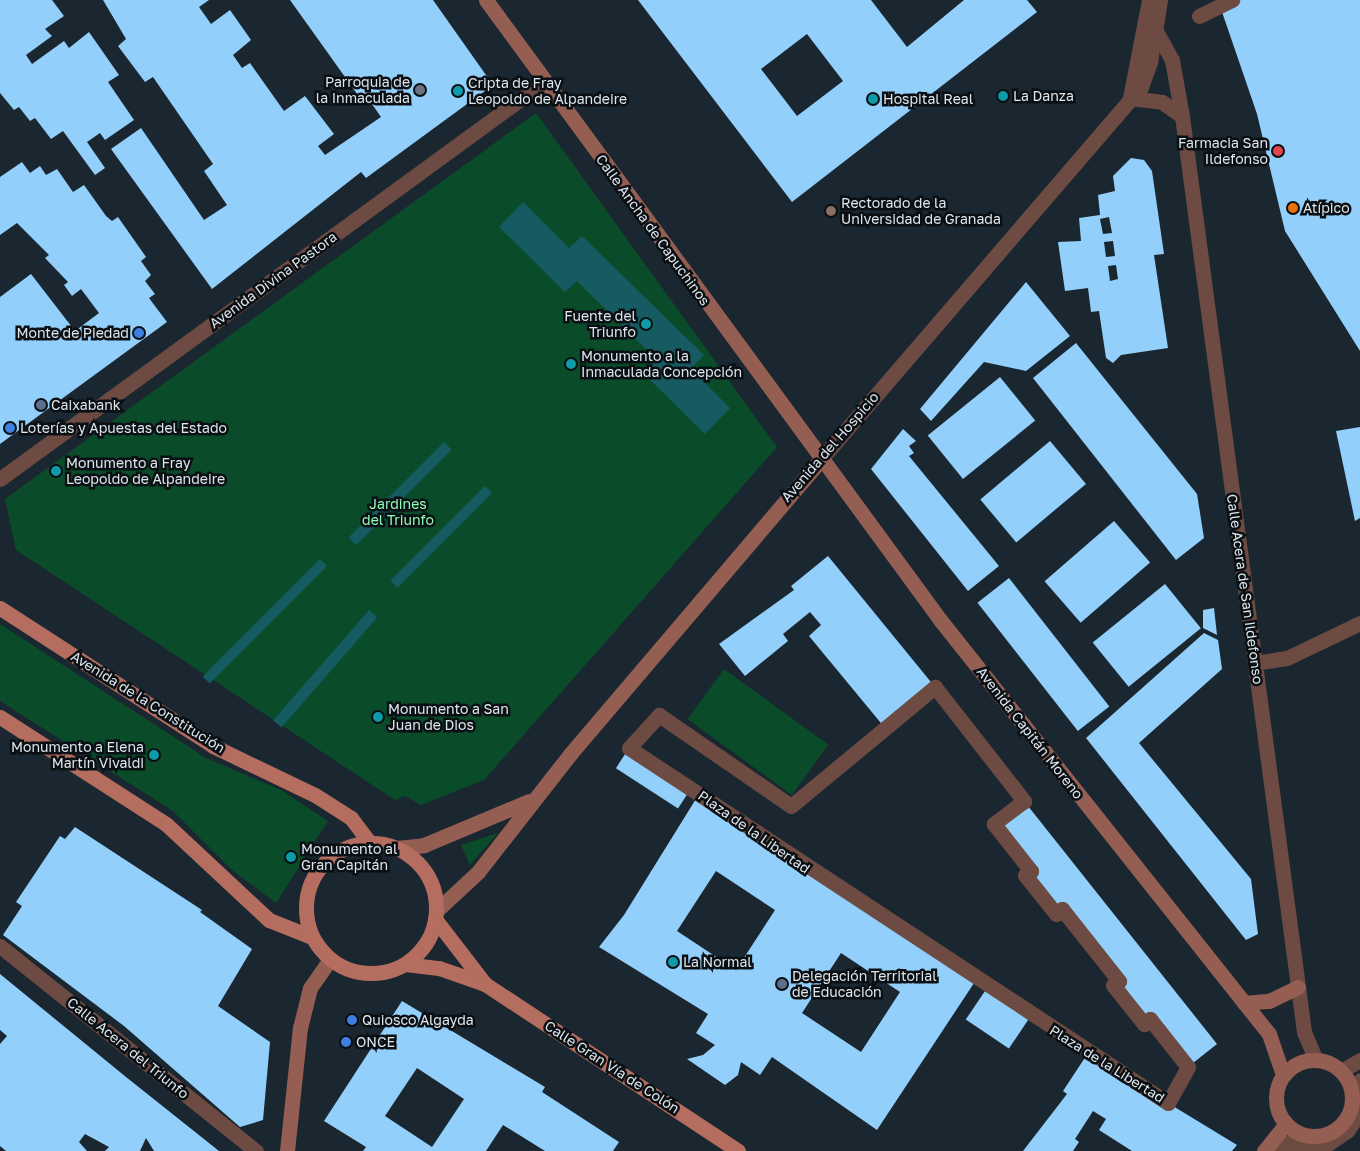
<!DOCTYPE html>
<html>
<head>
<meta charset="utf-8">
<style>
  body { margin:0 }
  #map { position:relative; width:1360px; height:1151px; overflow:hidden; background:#1b2730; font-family:"Golos Text",sans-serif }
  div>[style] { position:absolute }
  .green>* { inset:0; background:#0a4b29; transform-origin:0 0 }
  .water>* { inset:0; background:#155b61; transform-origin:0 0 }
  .building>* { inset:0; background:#92cffb; transform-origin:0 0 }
  .pedestrian>* { height:15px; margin:-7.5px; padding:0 7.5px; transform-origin:7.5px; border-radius:7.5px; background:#6d4b43 }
  .minor>* { height:15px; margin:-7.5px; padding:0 7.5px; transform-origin:7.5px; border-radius:7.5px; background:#6d4b43 }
  .tertiary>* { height:15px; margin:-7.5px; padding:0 7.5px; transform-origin:7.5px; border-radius:7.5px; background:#6d4b43 }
  .secondary>* { height:15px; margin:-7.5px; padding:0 7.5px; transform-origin:7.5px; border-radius:7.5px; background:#955e52 }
  .secondary>.ring { margin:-7.5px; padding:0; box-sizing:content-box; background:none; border:15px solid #955e52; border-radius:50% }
  .primary>* { height:15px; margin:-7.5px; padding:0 7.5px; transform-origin:7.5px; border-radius:7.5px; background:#b46d5e }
  .primary>.ring { margin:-7.5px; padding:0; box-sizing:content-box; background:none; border:15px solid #b46d5e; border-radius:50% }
  .dots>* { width:14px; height:14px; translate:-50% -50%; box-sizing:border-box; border:2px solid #0a0f13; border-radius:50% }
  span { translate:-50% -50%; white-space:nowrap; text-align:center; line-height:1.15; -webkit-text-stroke:5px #0a0f13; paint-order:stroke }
  .poi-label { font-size:14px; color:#dee6ec }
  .right { translate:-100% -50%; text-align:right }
  .left { translate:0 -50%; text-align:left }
  .street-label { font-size:14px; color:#dee6ec }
  .park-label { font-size:14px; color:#8ffbb5 }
</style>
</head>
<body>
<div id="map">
  <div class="green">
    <i style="clip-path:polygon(536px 113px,777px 447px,484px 780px,421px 805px,405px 796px,395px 800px,16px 550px,5px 499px)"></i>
    <i style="clip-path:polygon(0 624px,206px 758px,281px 790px,328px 821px,276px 903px,232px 870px,173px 811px,0 701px)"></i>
    <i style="left:724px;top:669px;width:129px;height:62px;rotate:36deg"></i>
    <i style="clip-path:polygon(498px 833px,470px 865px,461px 845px)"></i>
  </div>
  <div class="water">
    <i style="clip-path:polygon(523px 202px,569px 248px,582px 236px,704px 355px,691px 369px,730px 408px,705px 434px,643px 373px,656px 359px,577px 281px,565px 292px,499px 227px)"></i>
    <i style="left:444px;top:442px;width:11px;height:135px;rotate:45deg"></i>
    <i style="left:485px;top:486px;width:10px;height:134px;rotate:45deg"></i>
    <i style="left:320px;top:559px;width:10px;height:166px;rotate:45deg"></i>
    <i style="left:369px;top:610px;width:11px;height:146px;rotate:41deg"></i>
  </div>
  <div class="building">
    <i style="clip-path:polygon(0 0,52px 0,64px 16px,45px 29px,52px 36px,26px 55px,32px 64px,64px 41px,69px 48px,89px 32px,119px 75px,108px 82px,134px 120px,105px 140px,100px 133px,87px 142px,105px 168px,95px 175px,63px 131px,51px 139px,35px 118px,30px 121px,19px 107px,14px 110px,0 93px)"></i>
    <i style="clip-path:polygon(103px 0,209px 0,199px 7px,211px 24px,230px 10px,251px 40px,233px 55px,242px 68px,250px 63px,284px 111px,305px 96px,334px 134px,318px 146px,325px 155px,381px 117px,365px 94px,360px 98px,290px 0,433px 0,493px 85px,366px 178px,361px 172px,212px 289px,111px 149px,141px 128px,204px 220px,227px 205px,204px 171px,213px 164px,153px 77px,145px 82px,118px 46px,126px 39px)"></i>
    <i style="clip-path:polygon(evenodd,638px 0,871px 0,907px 47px,964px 0,1027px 0,1037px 12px,792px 202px,638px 0,807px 34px,843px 81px,797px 116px,761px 69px,807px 34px)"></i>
    <i style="clip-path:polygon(1240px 0,1360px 0,1360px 351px,1285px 231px,1257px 114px,1221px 9px)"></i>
    <i style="clip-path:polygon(evenodd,1131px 158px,1144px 160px,1152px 171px,1164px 254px,1154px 255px,1168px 348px,1121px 355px,1113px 363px,1106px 358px,1099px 311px,1091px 312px,1088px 288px,1065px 291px,1058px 242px,1081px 241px,1079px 218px,1100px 215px,1098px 195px,1115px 191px,1113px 176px,1131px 158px,1109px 217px,1112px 233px,1103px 234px,1100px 219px,1109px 217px,1131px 158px,1113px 241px,1115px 256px,1106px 257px,1104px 242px,1113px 241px,1131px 158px,1116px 265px,1118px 279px,1110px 281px,1108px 266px,1116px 265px)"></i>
    <i style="clip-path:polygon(22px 162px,30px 173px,40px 166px,46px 175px,57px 169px,73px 192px,84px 185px,106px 216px,112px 221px,118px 217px,146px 257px,141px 261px,151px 275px,145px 281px,155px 294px,149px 298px,167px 322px,0 444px,0 297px,31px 274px,75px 331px,99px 313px,81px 289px,72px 296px,64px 285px,68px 282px,45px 258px,49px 255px,17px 223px,0 235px,0 177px)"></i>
    <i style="clip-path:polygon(1026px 282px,1070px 336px,1026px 371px,984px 362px,931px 421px,920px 409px)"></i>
    <i style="clip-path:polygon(1076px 343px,1197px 494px,1204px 538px,1176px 560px,1033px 378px)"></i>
    <i style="left:1000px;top:377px;width:56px;height:93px;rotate:51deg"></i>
    <i style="clip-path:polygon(1360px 427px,1360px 518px,1355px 521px,1336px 431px)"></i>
    <i style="clip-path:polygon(903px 429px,916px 441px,909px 446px,914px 453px,909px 456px,999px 566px,968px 591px,871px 469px)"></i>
    <i style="left:1050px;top:441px;width:56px;height:91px;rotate:50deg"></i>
    <i style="left:1114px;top:521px;width:55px;height:92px;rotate:49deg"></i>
    <i style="clip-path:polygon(828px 556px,935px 687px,885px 728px,809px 636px,821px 625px,810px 612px,783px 634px,788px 641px,745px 676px,719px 644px,794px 590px,791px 586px)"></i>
    <i style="left:1009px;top:578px;width:163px;height:40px;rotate:52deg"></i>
    <i style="left:1165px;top:584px;width:57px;height:93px;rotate:51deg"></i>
    <i style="clip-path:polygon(1214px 608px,1217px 635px,1203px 628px,1203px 610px)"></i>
    <i style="clip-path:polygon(1204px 633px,1218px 640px,1222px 669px,1139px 743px,1251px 879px,1258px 934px,1246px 940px,1086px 738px)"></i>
    <i style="left:629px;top:748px;width:74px;height:24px;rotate:33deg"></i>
    <i style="clip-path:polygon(evenodd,699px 794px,978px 977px,877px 1130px,772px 1057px,760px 1075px,741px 1062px,738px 1075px,725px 1085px,687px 1059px,703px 1055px,715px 1045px,696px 1033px,708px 1014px,599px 947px,624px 915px,699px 794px,716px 871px,775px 910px,736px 970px,677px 931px,716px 871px,699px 794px,841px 953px,900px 992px,861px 1052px,802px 1013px,841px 953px)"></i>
    <i style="clip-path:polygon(1024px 801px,1217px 1044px,1188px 1067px,1119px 981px,1056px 914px,994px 824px)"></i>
    <i style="clip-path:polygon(75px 827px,202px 910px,200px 912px,252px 949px,218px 1006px,270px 1042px,263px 1120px,240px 1127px,124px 1026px,3px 935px,22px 906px,16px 902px,60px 836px,65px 839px)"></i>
    <i style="clip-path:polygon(0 974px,126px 1077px,219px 1151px,154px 1151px,146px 1138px,140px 1151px,105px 1151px,109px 1147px,85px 1134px,79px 1142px,87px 1151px,6px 1151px,0 1146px,0 1044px,7px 1036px,0 1030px)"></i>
    <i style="left:987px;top:988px;width:52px;height:38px;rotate:34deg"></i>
    <i style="clip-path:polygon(evenodd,402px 1001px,545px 1087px,542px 1092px,619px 1142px,613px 1151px,545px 1151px,503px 1125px,486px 1151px,363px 1151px,366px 1147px,324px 1121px,402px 1001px,417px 1068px,464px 1099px,432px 1147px,385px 1116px,417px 1068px)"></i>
    <i style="clip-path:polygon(1088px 1053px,1168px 1103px,1237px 1145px,1232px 1151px,1132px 1151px,1099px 1130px,1106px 1119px,1093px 1111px,1075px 1139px,1079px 1142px,1073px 1151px,1023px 1151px,1067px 1094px,1063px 1091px)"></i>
  </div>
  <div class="pedestrian">
    <i style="left:1199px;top:16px;width:37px;rotate:-26deg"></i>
    <i style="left:0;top:479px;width:675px;rotate:-36.14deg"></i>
    <i style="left:935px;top:687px;width:145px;rotate:52deg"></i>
    <i style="left:1024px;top:801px;width:38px;rotate:143deg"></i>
    <i style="left:994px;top:824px;width:60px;rotate:51.8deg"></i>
    <i style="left:1031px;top:871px;width:7px;rotate:146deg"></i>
    <i style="left:1025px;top:875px;width:50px;rotate:51.5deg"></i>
    <i style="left:1056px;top:914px;width:8px;rotate:-40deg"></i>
    <i style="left:1062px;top:909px;width:92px;rotate:51.6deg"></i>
    <i style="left:1119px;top:981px;width:7px;rotate:146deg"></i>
    <i style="left:1113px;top:985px;width:50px;rotate:51.5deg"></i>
    <i style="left:1144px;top:1024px;width:8px;rotate:-40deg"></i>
    <i style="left:1150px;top:1019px;width:61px;rotate:51.6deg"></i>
    <i style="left:1188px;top:1067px;width:41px;rotate:119.1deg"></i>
    <i style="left:1168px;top:1103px;width:645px;rotate:-146.63deg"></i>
    <i style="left:629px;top:748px;width:45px;rotate:-47.7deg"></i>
    <i style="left:659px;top:715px;width:160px;rotate:34.6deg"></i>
    <i style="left:791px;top:806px;width:187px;rotate:-39.6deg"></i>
    <i style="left:1280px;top:1151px;width:11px;rotate:-45deg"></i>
    <i style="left:1288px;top:1143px;width:41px"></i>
    <i style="left:1329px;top:1143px;width:22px;rotate:-34deg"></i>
    <i style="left:1347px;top:1131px;width:18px;rotate:-56deg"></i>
    <i style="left:1357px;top:1116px;width:36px;rotate:-85deg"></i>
  </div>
  <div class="minor">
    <i style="left:1255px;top:663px;width:32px;rotate:-9deg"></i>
    <i style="left:1287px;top:658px;width:81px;rotate:-25.6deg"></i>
    <i style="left:1341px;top:1071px;width:22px;rotate:-30deg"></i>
  </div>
  <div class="tertiary">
    <i style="left:1157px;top:33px;width:31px;rotate:61deg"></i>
    <i style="left:1172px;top:60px;width:57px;rotate:79.9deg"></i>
    <i style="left:1182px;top:116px;width:924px;rotate:82.41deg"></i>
    <i style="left:1304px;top:1032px;width:30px;rotate:67deg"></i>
    <i style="left:1130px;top:98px;width:100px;rotate:-79deg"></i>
    <i style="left:1130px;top:98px;width:32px;rotate:7deg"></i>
    <i style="left:1162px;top:102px;width:24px;rotate:35deg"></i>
    <i style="left:821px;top:459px;width:491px;rotate:-49.3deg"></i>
    <i style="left:1141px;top:87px;width:27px;rotate:-70deg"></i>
    <i style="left:1150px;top:62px;width:63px;rotate:-80.8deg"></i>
    <i style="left:0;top:946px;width:328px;rotate:38.7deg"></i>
  </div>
  <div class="secondary">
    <i style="left:486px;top:0;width:770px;rotate:53.77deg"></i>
    <i style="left:941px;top:621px;width:527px;rotate:51.54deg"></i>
    <i style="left:1269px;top:1034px;width:43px;rotate:71.1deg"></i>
    <i style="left:397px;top:848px;width:27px;rotate:-6deg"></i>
    <i style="left:424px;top:845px;width:114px;rotate:-22.7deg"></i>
    <i style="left:436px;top:911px;width:57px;rotate:-42.9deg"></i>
    <i style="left:478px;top:872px;width:151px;rotate:-52deg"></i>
    <i style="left:571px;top:753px;width:386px;rotate:-49.6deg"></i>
    <i style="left:1244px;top:1003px;width:25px;rotate:-5deg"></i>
    <i style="left:1269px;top:1001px;width:32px;rotate:-26deg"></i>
    <i class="ring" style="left:1276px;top:1060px;width:61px;height:61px"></i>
    <i style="left:287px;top:1151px;width:124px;rotate:-84deg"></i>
    <i style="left:300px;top:1028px;width:41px;rotate:-76deg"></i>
    <i style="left:310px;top:988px;width:35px;rotate:-55deg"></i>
    <i style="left:1264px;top:1151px;width:35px;rotate:-51deg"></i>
  </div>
  <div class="primary">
    <i style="left:0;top:608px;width:254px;rotate:32.9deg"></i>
    <i style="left:213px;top:746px;width:113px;rotate:25.7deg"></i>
    <i style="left:315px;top:795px;width:43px;rotate:32.6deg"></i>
    <i style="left:351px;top:818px;width:31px;rotate:53deg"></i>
    <i style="left:0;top:717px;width:197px;rotate:32.8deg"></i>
    <i style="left:166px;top:824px;width:141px;rotate:43deg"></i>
    <i style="left:269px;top:920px;width:46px;rotate:21.6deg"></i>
    <i class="ring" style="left:306px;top:843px;width:115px;height:115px"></i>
    <i style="left:435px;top:919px;width:82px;rotate:52.4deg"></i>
    <i style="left:405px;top:964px;width:34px;rotate:7deg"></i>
    <i style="left:439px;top:968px;width:49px;rotate:19.2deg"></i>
    <i style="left:485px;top:984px;width:303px;rotate:33.4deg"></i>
  </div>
  <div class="dots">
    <i style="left:420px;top:90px;background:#6b7280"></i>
    <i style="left:458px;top:91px;background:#0f9aa8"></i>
    <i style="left:1003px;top:96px;background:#0f9aa8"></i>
    <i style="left:873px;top:99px;background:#0f9aa8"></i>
    <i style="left:1278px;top:151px;background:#e0444e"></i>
    <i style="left:1293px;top:208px;background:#e8710a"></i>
    <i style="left:831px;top:211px;background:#8d6e63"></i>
    <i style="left:646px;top:324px;background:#0f9aa8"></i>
    <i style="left:139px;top:333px;background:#3f7fe0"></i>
    <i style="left:571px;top:364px;background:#0f9aa8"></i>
    <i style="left:41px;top:405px;background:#5c6f8a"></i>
    <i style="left:10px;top:428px;background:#3f7fe0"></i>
    <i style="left:56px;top:471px;background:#0f9aa8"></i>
    <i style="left:378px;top:717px;background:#0f9aa8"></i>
    <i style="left:154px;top:755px;background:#0f9aa8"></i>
    <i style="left:291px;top:857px;background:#0f9aa8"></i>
    <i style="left:673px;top:962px;background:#0f9aa8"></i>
    <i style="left:782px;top:984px;background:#5c6f8a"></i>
    <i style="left:352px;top:1020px;background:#3f7fe0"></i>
    <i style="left:346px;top:1042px;background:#3f7fe0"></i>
  </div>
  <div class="poi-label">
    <span class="right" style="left:410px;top:90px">Parroquia de<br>la Inmaculada</span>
    <span class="left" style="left:468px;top:91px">Cripta de Fray<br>Leopoldo de Alpandeire</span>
    <span class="left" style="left:1013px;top:96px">La Danza</span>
    <span class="left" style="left:883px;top:99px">Hospital Real</span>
    <span class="right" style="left:1268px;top:151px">Farmacia San<br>Ildefonso</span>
    <span class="left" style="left:841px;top:211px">Rectorado de la<br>Universidad de Granada</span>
    <span class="left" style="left:1303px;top:208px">Atípico</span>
    <span class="right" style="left:636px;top:324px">Fuente del<br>Triunfo</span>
    <span class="right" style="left:129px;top:333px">Monte de Piedad</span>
    <span class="left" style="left:581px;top:364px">Monumento a la<br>Inmaculada Concepción</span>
    <span class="left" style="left:51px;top:405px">Caixabank</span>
    <span class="left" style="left:20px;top:428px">Loterías y Apuestas del Estado</span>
    <span class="left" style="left:66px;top:471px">Monumento a Fray<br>Leopoldo de Alpandeire</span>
    <span class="left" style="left:388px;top:717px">Monumento a San<br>Juan de Dios</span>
    <span class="right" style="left:144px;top:755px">Monumento a Elena<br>Martín Vivaldi</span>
    <span class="left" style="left:301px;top:857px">Monumento al<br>Gran Capitán</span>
    <span class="left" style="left:683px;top:962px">La Normal</span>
    <span class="left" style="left:792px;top:984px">Delegación Territorial<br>de Educación</span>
    <span class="left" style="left:362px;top:1020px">Quiosco Algayda</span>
    <span class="left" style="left:356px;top:1042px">ONCE</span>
  </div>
  <div class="street-label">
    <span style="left:653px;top:230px;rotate:54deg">Calle Ancha de Capuchinos</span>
    <span style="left:273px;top:280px;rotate:-36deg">Avenida Divina Pastora</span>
    <span style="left:830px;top:447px;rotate:-49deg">Avenida del Hospicio</span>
    <span style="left:1245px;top:589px;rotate:82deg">Calle Acera de San Ildefonso</span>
    <span style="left:148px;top:702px;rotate:32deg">Avenida de la Constitución</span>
    <span style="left:1030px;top:733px;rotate:52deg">Avenida Capitán Moreno</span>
    <span style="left:754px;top:832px;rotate:35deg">Plaza de la Libertad</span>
    <span style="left:128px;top:1048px;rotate:39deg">Calle Acera del Triunfo</span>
    <span style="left:1107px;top:1064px;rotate:32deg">Plaza de la Libertad</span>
    <span style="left:612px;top:1067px;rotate:33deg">Calle Gran Vía de Colón</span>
  </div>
  <div class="park-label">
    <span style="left:398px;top:512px">Jardines<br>del Triunfo</span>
  </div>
</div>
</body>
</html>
